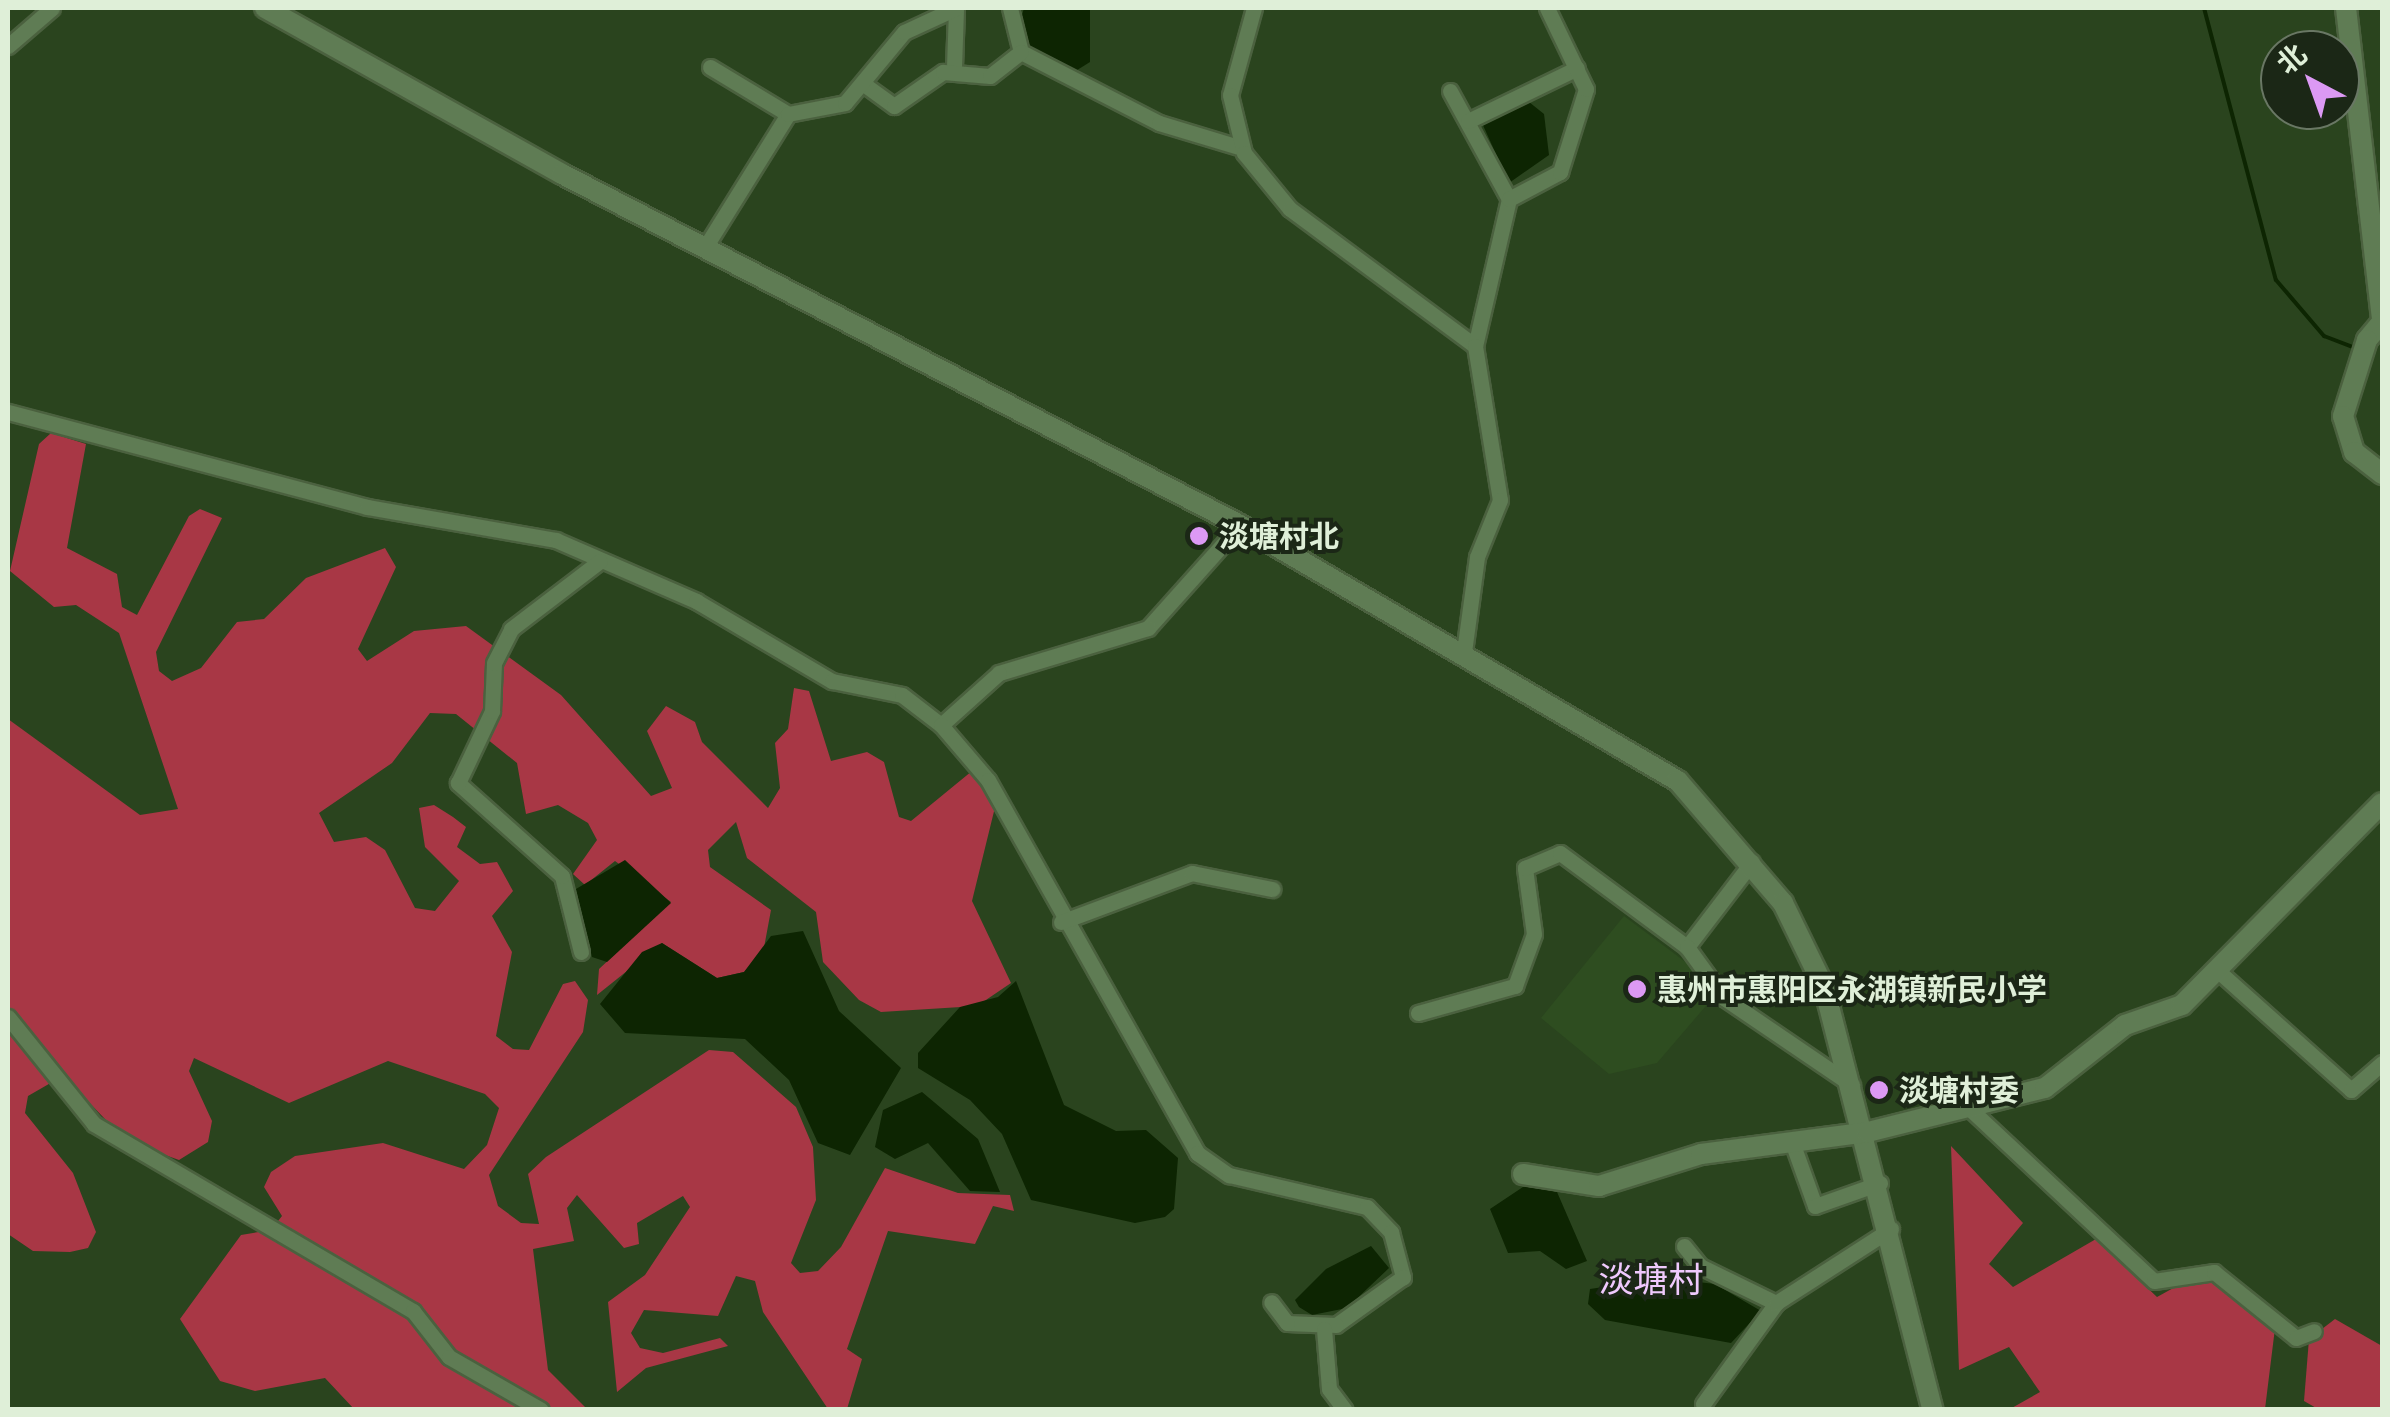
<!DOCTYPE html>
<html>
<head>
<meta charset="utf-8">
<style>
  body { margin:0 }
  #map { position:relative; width:2390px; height:1417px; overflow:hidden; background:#2a441e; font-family:Ubuntu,"Noto Sans SC",sans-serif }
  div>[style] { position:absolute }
  .built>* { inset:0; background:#2e4d20 }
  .green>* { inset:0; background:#a83745 }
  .water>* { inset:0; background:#0d2502 }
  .stream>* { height:4px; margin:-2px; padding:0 2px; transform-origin:2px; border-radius:2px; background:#0d2502 }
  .roads { filter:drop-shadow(2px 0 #4b613f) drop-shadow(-2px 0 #4b613f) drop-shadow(0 2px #4b613f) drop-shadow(0 -2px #4b613f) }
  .street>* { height:15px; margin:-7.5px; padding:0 7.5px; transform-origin:7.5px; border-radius:7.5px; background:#5f7c54 }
  .secondary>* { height:20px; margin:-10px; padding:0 10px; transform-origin:10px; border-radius:10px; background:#5f7c54 }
  .dots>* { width:28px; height:28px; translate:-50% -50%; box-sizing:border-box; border:5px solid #1b2716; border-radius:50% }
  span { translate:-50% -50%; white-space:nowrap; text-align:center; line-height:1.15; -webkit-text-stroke:8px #1b2716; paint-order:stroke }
  .poi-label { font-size:30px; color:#dfefd8; font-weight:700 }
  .left { translate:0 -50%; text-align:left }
  .quarter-label { font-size:35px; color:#efc9fd }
  .frame { position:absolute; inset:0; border:10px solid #dfefd8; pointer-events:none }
  .north { position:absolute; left:2260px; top:30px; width:100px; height:100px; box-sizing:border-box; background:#1b2716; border:2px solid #697764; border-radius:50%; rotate:319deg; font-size:28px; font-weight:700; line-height:40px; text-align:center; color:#dfefd8 }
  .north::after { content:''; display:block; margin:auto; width:35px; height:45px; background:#dc99f4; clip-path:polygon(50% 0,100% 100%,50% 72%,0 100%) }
</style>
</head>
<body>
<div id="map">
  <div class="built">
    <i style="clip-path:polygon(1624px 916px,1707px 978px,1711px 1000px,1657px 1063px,1609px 1074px,1541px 1018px)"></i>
  </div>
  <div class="green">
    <i style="clip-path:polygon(51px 433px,86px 444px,67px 548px,117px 574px,122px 607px,137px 615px,189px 516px,200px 509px,222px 518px,156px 652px,159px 671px,172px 681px,201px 668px,237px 622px,264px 619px,306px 578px,385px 548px,396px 567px,358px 649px,367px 661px,414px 631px,466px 626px,561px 695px,651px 796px,672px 788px,647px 731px,666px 706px,695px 722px,702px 742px,768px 808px,780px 788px,775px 743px,788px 729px,794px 688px,809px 691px,831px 761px,867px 752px,884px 762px,899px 817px,911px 821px,983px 762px,999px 791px,972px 901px,1011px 983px,977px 1006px,881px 1012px,859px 1000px,823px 962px,816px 912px,747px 858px,736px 822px,708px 850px,710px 867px,771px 910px,763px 953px,744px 972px,717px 978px,662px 943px,597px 995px,599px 969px,671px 902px,615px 861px,585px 885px,573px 874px,597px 840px,588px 823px,558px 805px,526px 814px,517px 763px,456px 714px,430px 713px,392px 763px,319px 813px,334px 842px,366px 837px,385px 850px,415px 908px,435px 911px,459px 881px,425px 847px,419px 808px,434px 805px,453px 817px,466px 827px,457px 847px,480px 864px,497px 862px,513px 891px,492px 916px,512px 952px,496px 1036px,513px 1049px,529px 1050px,563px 984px,575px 981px,588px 1000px,583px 1032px,489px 1175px,498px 1206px,521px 1223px,539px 1224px,528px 1174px,546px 1157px,709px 1050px,733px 1052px,796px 1107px,813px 1147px,816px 1200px,791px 1263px,800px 1273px,818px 1271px,841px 1247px,885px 1168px,958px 1193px,1010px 1195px,1014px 1211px,993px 1206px,975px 1244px,888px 1231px,847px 1349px,862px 1359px,847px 1409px,828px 1409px,763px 1312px,755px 1281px,736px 1276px,718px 1316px,644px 1310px,631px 1333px,640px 1348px,663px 1353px,720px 1338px,728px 1346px,646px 1368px,617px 1392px,608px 1302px,645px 1275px,690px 1207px,683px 1196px,637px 1223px,639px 1244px,624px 1248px,577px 1195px,567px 1208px,574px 1241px,533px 1249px,548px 1370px,587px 1409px,354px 1409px,325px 1378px,255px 1391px,220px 1381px,180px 1319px,241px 1235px,271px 1230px,282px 1216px,264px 1187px,271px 1172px,295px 1156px,383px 1143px,464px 1169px,487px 1145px,499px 1108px,485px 1094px,388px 1061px,289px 1103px,194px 1058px,189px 1071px,212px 1121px,208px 1142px,179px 1160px,126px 1141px,81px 1094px,54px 1081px,28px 1096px,25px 1113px,73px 1173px,96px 1232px,88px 1248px,70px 1252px,33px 1251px,8px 1234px,8px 719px,140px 815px,178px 809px,119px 633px,76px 605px,54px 607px,10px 571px,39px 444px)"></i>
    <i style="clip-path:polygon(1951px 1146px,2023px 1223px,1989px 1264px,2013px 1287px,2096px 1239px,2157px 1297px,2197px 1275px,2277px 1312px,2265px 1409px,2010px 1409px,2040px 1392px,2009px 1347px,1959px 1370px)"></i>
    <i style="clip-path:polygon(2335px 1319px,2382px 1346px,2382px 1409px,2318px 1409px,2304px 1401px,2309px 1339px)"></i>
  </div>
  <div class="water">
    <i style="clip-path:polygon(1024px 8px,1090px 8px,1090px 62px,1074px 72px,1033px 54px,1019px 26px)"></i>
    <i style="clip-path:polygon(1524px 98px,1544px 114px,1549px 155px,1509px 183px,1482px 123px)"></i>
    <i style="clip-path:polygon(625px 860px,671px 903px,607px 962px,592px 957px,576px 889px)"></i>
    <i style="clip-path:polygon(803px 931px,839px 1011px,901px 1068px,850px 1155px,818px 1143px,789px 1080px,745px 1039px,625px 1033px,600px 1004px,642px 952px,662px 943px,717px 978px,744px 972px,771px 936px)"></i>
    <i style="clip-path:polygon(1016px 981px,1064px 1105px,1116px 1131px,1146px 1130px,1178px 1158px,1174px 1209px,1165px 1217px,1135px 1223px,1031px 1200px,1002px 1134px,970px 1100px,918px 1068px,918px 1053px,960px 1007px,998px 997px)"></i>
    <i style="clip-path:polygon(922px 1092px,978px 1139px,1000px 1192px,970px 1191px,928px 1143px,895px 1159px,875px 1147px,883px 1110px)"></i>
    <i style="clip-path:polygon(1526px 1185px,1557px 1192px,1587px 1261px,1566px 1269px,1540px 1251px,1508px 1253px,1490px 1209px)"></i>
    <i style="clip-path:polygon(1371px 1246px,1389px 1268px,1347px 1308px,1312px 1315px,1299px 1307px,1295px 1300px,1326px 1269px)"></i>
    <i style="clip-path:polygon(1664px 1278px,1715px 1284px,1761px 1311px,1731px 1343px,1605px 1320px,1588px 1304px,1590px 1289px)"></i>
  </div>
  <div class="stream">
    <i style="left:2204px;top:8px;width:281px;rotate:75.2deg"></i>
    <i style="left:2276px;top:280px;width:74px;rotate:49.4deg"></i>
    <i style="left:2324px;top:336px;width:36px;rotate:21deg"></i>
  </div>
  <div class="roads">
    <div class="street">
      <i style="left:1010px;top:8px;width:45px;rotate:76deg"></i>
      <i style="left:1021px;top:52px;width:155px;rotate:27.2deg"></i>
      <i style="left:1159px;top:123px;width:87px;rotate:16.8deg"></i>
      <i style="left:1254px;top:8px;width:90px;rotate:105.4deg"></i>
      <i style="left:1230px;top:95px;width:60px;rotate:76.4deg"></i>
      <i style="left:1244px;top:153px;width:72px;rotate:50.6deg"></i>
      <i style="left:1290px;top:209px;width:230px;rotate:36.5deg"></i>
      <i style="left:8px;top:46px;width:58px;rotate:-40.8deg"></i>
      <i style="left:710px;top:67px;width:91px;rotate:31.1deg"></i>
      <i style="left:954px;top:67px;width:57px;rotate:-88deg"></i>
      <i style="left:865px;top:85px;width:36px;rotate:36deg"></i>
      <i style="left:894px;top:106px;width:60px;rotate:-34.8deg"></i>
      <i style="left:943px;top:72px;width:47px;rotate:4.9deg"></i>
      <i style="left:990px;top:76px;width:39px;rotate:-38deg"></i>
      <i style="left:1450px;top:91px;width:123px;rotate:61.4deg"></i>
      <i style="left:1509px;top:199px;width:151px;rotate:103deg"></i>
      <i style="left:1475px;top:346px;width:156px;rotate:80.8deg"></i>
      <i style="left:1500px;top:500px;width:61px;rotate:112deg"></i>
      <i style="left:1477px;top:557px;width:96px;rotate:97.8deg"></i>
      <i style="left:1468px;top:121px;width:121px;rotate:-25.9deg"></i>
      <i style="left:1509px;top:199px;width:58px;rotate:-27.9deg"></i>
      <i style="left:1560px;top:172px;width:87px;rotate:-72.6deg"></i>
      <i style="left:1586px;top:89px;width:90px;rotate:-115.7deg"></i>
      <i style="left:704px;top:249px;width:159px;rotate:-58.1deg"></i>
      <i style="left:788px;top:114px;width:58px;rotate:-10.9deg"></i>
      <i style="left:845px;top:103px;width:92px;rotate:-50.3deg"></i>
      <i style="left:904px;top:32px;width:57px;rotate:-24.8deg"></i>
      <i style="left:8px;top:412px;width:371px;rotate:14.8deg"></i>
      <i style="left:367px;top:507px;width:192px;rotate:9.9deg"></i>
      <i style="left:556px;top:540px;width:153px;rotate:23.5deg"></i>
      <i style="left:696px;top:601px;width:158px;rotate:30.5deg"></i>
      <i style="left:832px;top:681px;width:71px;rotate:11.3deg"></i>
      <i style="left:902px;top:695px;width:49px;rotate:37.6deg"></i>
      <i style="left:1240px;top:525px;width:138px;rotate:131.8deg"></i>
      <i style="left:1148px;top:628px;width:156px;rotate:163.2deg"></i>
      <i style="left:999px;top:673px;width:78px;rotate:138.1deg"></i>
      <i style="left:941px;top:725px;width:72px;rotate:49.5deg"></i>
      <i style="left:988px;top:780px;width:428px;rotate:60.7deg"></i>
      <i style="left:1197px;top:1153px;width:39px;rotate:35deg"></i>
      <i style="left:1229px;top:1175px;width:142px;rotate:13.1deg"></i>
      <i style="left:1367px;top:1207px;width:35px;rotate:46deg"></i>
      <i style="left:1391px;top:1232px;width:47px;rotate:75.1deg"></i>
      <i style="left:1403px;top:1277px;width:82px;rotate:144.4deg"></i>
      <i style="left:1336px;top:1325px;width:49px;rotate:-177.7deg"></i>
      <i style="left:1287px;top:1323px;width:26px;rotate:-127deg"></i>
      <i style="left:1061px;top:922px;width:140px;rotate:-20.5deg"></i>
      <i style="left:1192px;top:873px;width:82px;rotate:11.3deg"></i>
      <i style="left:1687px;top:947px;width:107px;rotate:-52.6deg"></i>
      <i style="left:581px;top:952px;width:78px;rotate:-104deg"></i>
      <i style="left:562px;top:876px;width:140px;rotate:-138.2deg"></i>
      <i style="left:458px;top:783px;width:80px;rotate:-64.7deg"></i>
      <i style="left:492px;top:711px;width:48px;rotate:-87.6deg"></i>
      <i style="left:494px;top:663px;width:38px;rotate:-63deg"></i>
      <i style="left:511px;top:629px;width:112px;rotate:-37.4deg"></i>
      <i style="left:2217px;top:970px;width:180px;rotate:41.8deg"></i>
      <i style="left:2351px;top:1090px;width:41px;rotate:-41.1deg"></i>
      <i style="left:1418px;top:1013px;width:101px;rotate:-15.6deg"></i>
      <i style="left:1515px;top:986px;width:55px;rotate:-69.9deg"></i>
      <i style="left:1534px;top:934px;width:67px;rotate:-97.8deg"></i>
      <i style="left:1525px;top:868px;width:38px;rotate:-23deg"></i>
      <i style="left:1560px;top:853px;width:158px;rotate:36.5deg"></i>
      <i style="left:1687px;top:947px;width:63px;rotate:54deg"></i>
      <i style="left:1724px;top:998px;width:155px;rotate:34.2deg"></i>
      <i style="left:8px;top:1017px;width:137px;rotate:51.2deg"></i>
      <i style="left:94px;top:1124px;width:370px;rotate:30.4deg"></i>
      <i style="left:413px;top:1311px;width:58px;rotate:52deg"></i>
      <i style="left:449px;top:1357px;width:106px;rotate:29.9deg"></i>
      <i style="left:1969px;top:1108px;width:253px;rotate:43.1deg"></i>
      <i style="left:2154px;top:1281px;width:61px;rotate:-8.5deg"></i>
      <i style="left:2214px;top:1272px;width:105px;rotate:38.8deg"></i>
      <i style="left:2296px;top:1338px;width:19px;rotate:-21deg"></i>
      <i style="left:1792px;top:1142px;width:68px;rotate:70.2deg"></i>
      <i style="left:1815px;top:1206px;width:69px;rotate:-19.5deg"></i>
      <i style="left:1684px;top:1246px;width:26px;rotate:51deg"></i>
      <i style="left:1700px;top:1266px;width:85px;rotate:26deg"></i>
      <i style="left:1324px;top:1329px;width:60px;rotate:85.2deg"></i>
      <i style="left:1329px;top:1389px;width:26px;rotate:53deg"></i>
      <i style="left:1703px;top:1404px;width:125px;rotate:-54.1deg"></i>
      <i style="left:1776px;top:1303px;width:137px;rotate:-32.8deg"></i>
    </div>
    <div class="secondary">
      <i style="left:265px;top:8px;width:340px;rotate:29.2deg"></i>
      <i style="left:562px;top:174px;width:763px;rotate:27.37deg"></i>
      <i style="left:1240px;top:525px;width:507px;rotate:30.31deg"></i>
      <i style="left:1678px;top:781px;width:161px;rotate:49.3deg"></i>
      <i style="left:1783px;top:903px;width:93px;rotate:64deg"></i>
      <i style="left:1824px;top:987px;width:437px;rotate:75.6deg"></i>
      <i style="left:2346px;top:8px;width:311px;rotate:83.4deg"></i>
      <i style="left:2382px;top:322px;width:23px;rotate:130deg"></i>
      <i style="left:2367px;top:340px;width:80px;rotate:107.5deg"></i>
      <i style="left:2343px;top:416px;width:38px;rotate:73deg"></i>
      <i style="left:2354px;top:452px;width:36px;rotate:38deg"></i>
      <i style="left:1523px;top:1174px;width:77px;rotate:9deg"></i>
      <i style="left:1599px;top:1186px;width:107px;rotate:-17.4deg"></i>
      <i style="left:1701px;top:1154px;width:168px;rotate:-7.5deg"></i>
      <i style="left:1868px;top:1132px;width:182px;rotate:-14deg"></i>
      <i style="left:2045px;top:1088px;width:102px;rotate:-38.2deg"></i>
      <i style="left:2125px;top:1025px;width:60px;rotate:-19.3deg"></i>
      <i style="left:2182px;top:1005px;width:284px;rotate:-45.3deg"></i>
    </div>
  </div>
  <div class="dots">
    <i style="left:1199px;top:536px;background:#dc99f4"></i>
    <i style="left:1637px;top:989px;background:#dc99f4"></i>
    <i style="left:1879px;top:1090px;background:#dc99f4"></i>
  </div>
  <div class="poi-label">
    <span class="left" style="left:1219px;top:536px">淡塘村北</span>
    <span class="left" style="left:1657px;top:989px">惠州市惠阳区永湖镇新民小学</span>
    <span class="left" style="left:1899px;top:1090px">淡塘村委</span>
  </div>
  <div class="quarter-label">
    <span style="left:1651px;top:1279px">淡塘村</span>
  </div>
  <div class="frame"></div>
  <div class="north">北</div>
</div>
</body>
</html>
